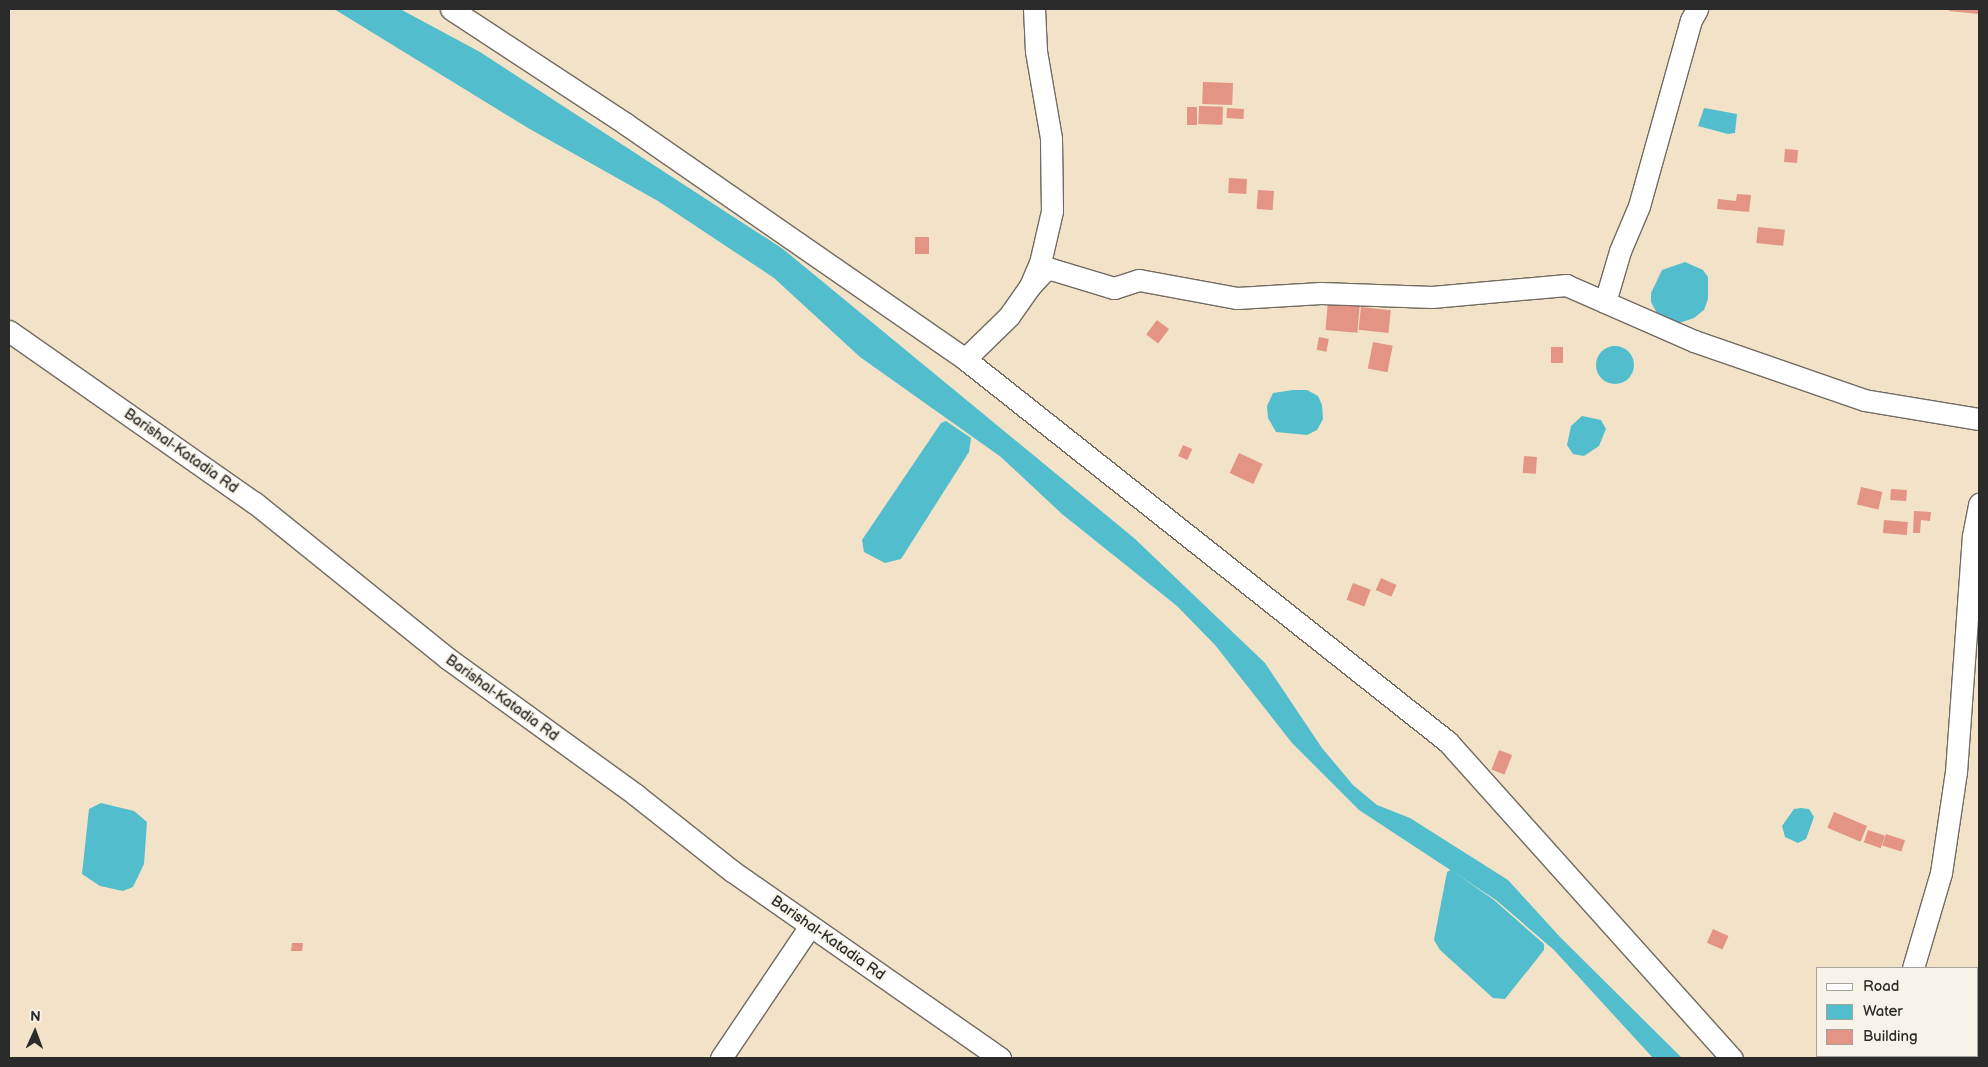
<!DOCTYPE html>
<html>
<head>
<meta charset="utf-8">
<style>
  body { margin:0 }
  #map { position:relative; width:1988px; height:1067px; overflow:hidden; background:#f2e2c7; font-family:"Balsamiq Sans",sans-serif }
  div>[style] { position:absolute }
  .water>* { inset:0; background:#52becd }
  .round { border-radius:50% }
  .building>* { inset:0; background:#e39484; transform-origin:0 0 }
  .roads { filter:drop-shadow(1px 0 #716b62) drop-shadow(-1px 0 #716b62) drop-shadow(0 1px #716b62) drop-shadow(0 -1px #716b62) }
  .minor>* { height:21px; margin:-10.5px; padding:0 10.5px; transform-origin:10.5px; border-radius:10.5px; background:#fff }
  span { translate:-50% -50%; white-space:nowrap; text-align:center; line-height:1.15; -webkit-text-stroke:4px #f7f3e8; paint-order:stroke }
  .street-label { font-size:15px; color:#2b2b2b }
  .frame { position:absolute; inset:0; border:10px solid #2b2b2b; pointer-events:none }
  .legend { position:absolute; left:1816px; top:967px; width:162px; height:90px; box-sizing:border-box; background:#f7f3e8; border:1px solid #a5a39c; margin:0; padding:6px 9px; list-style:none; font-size:15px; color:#2b2b2b }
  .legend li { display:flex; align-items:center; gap:10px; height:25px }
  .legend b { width:25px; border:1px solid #a5a39c }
  .north { position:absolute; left:10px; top:1007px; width:50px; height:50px; -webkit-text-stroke:4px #f7f3e8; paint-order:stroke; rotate:2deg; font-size:14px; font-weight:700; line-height:20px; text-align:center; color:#2b2b2b }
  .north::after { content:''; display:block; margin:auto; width:18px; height:22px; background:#2b2b2b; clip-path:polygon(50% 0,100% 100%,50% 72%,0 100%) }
</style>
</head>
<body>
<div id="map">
  <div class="water">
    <i style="clip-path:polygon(334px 9px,400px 9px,480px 52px,783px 249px,1134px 538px,1265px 663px,1322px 748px,1353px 785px,1377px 805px,1410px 818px,1508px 880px,1560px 937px,1682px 1058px,1653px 1058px,1554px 950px,1496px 900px,1359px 810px,1292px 743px,1215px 645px,1177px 606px,1062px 514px,1001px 457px,860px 357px,774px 278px,658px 201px,528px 128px)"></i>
    <i style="clip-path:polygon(1704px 108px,1737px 114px,1735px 133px,1728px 134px,1698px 126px)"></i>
    <i style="clip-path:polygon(1685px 262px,1703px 270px,1708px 277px,1708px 299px,1704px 310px,1694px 318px,1679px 323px,1668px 322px,1659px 317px,1651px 302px,1651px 293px,1662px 270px)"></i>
    <i class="round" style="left:1596px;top:346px;width:38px;height:38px"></i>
    <i style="clip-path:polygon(1293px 390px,1307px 390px,1318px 396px,1322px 405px,1323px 419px,1317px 430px,1307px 435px,1276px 432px,1268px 418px,1267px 406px,1273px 393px)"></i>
    <i style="clip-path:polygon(1582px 416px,1601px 420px,1606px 429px,1599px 446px,1584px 456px,1573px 454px,1567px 445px,1571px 426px)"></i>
    <i style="clip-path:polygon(946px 421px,971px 438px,969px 452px,901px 559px,885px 563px,864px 552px,862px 540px,941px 423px)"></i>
    <i style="clip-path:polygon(101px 803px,134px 811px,147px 822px,144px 864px,133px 887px,123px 891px,100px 886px,82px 874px,89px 809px)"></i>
    <i style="clip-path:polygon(1801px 808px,1809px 809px,1814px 817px,1806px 839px,1798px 843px,1785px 837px,1782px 826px,1794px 809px)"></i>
    <i style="clip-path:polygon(1451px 870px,1494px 900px,1544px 944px,1544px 950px,1505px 999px,1493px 998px,1440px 950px,1434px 940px,1447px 872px)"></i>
  </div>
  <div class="building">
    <i style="clip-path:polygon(1949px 9px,1979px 9px,1979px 14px,1949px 11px)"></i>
    <i style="left:1203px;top:82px;width:30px;height:22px;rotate:2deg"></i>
    <i style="left:1199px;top:106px;width:24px;height:18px;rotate:2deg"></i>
    <i style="left:1187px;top:107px;width:10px;height:18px"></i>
    <i style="left:1227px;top:108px;width:17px;height:10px;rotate:3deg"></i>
    <i style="left:1785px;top:149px;width:13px;height:13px;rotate:4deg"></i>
    <i style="left:1229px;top:178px;width:18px;height:15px;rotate:3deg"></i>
    <i style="left:1258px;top:190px;width:16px;height:19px;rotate:4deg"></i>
    <i style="clip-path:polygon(1737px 194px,1751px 195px,1749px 212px,1717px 209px,1718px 199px,1736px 201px)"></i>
    <i style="left:1758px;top:227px;width:27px;height:16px;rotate:6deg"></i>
    <i style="left:915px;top:237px;width:14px;height:17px"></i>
    <i style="left:1328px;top:301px;width:32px;height:29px;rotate:5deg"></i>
    <i style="left:1361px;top:307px;width:30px;height:23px;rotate:6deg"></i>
    <i style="left:1157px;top:320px;width:15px;height:18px;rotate:37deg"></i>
    <i style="left:1319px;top:337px;width:10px;height:13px;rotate:11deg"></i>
    <i style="left:1373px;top:342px;width:20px;height:27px;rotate:11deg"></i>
    <i style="left:1551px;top:347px;width:12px;height:16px"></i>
    <i style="left:1183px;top:445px;width:10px;height:12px;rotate:24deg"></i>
    <i style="left:1239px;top:453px;width:26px;height:22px;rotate:25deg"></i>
    <i style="left:1524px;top:456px;width:13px;height:17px;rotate:4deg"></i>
    <i style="left:1861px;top:487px;width:22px;height:18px;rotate:13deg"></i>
    <i style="left:1891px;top:489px;width:16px;height:11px;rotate:4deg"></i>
    <i style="clip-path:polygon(1914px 511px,1931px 512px,1930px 521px,1921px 520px,1920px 533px,1913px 533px)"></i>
    <i style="left:1884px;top:520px;width:24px;height:13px;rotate:5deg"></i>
    <i style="left:1381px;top:578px;width:17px;height:13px;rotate:24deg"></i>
    <i style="left:1353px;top:583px;width:19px;height:18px;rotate:21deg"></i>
    <i style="left:1499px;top:750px;width:14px;height:21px;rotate:21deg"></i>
    <i style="left:1834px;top:812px;width:36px;height:17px;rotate:23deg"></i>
    <i style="left:1868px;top:830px;width:18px;height:13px;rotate:19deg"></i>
    <i style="left:1886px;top:834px;width:20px;height:12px;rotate:18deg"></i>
    <i style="left:1713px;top:929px;width:17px;height:15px;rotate:24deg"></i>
    <i style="clip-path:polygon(292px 943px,303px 943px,302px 951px,291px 951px)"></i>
  </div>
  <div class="roads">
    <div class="minor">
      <i style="left:451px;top:9px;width:209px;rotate:33.3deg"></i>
      <i style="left:626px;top:124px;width:412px;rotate:34.7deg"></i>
      <i style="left:965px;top:359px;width:616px;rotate:38.41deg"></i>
      <i style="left:1448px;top:742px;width:425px;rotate:48.1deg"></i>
      <i style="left:1030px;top:286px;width:21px;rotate:-47deg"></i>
      <i style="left:1044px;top:271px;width:7px;rotate:-16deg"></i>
      <i style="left:1051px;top:269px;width:66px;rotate:16.8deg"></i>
      <i style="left:1114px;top:288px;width:26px;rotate:-18deg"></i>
      <i style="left:1139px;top:280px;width:100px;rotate:10.4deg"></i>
      <i style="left:1237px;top:298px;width:84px;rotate:-3.4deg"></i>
      <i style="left:1321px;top:293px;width:111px;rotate:2.1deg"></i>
      <i style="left:1432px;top:297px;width:135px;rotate:-5.1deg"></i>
      <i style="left:1566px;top:285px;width:140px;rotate:23.6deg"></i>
      <i style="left:1694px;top:341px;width:180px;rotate:19.1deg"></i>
      <i style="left:1864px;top:400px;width:117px;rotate:9.4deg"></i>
      <i style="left:1605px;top:302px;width:53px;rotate:-73.6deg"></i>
      <i style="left:1620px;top:251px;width:49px;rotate:-67.1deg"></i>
      <i style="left:1639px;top:206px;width:193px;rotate:-74.4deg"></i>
      <i style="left:1691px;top:20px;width:13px;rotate:-61deg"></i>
      <i style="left:9px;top:331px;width:300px;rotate:35deg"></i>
      <i style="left:255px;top:503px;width:247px;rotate:38.9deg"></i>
      <i style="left:447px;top:658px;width:233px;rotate:35.9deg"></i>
      <i style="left:636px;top:795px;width:122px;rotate:38.4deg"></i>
      <i style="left:732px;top:871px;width:327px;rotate:34.9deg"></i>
      <i style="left:965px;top:359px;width:62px;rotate:-44.3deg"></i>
      <i style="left:1009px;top:316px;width:37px;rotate:-55deg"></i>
      <i style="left:1030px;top:286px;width:25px;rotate:-67deg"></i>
      <i style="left:1040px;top:263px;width:53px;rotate:-77deg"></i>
      <i style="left:1052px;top:211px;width:73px;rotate:-90.8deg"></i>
      <i style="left:1051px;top:138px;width:88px;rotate:-99.8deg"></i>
      <i style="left:1036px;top:51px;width:42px;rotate:-92.7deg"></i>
      <i style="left:1913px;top:968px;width:99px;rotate:-73.6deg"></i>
      <i style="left:1941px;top:873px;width:102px;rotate:-81.6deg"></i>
      <i style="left:1956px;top:772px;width:237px;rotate:-85.9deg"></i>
      <i style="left:1973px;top:536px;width:33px;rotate:-79deg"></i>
      <i style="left:721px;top:1058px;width:159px;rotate:-56deg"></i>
      <i style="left:1859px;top:1058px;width:3px;rotate:-45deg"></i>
    </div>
  </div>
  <div class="street-label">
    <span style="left:181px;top:451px;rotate:35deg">Barishal-Katadia Rd</span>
    <span style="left:502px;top:698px;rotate:36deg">Barishal-Katadia Rd</span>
    <span style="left:828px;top:938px;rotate:35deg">Barishal-Katadia Rd</span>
  </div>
  <div class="frame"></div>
  <ul class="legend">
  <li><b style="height:6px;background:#fff"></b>Road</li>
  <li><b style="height:14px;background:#52becd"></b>Water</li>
  <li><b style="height:14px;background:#e39484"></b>Building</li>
  </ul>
  <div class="north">N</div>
</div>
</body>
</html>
